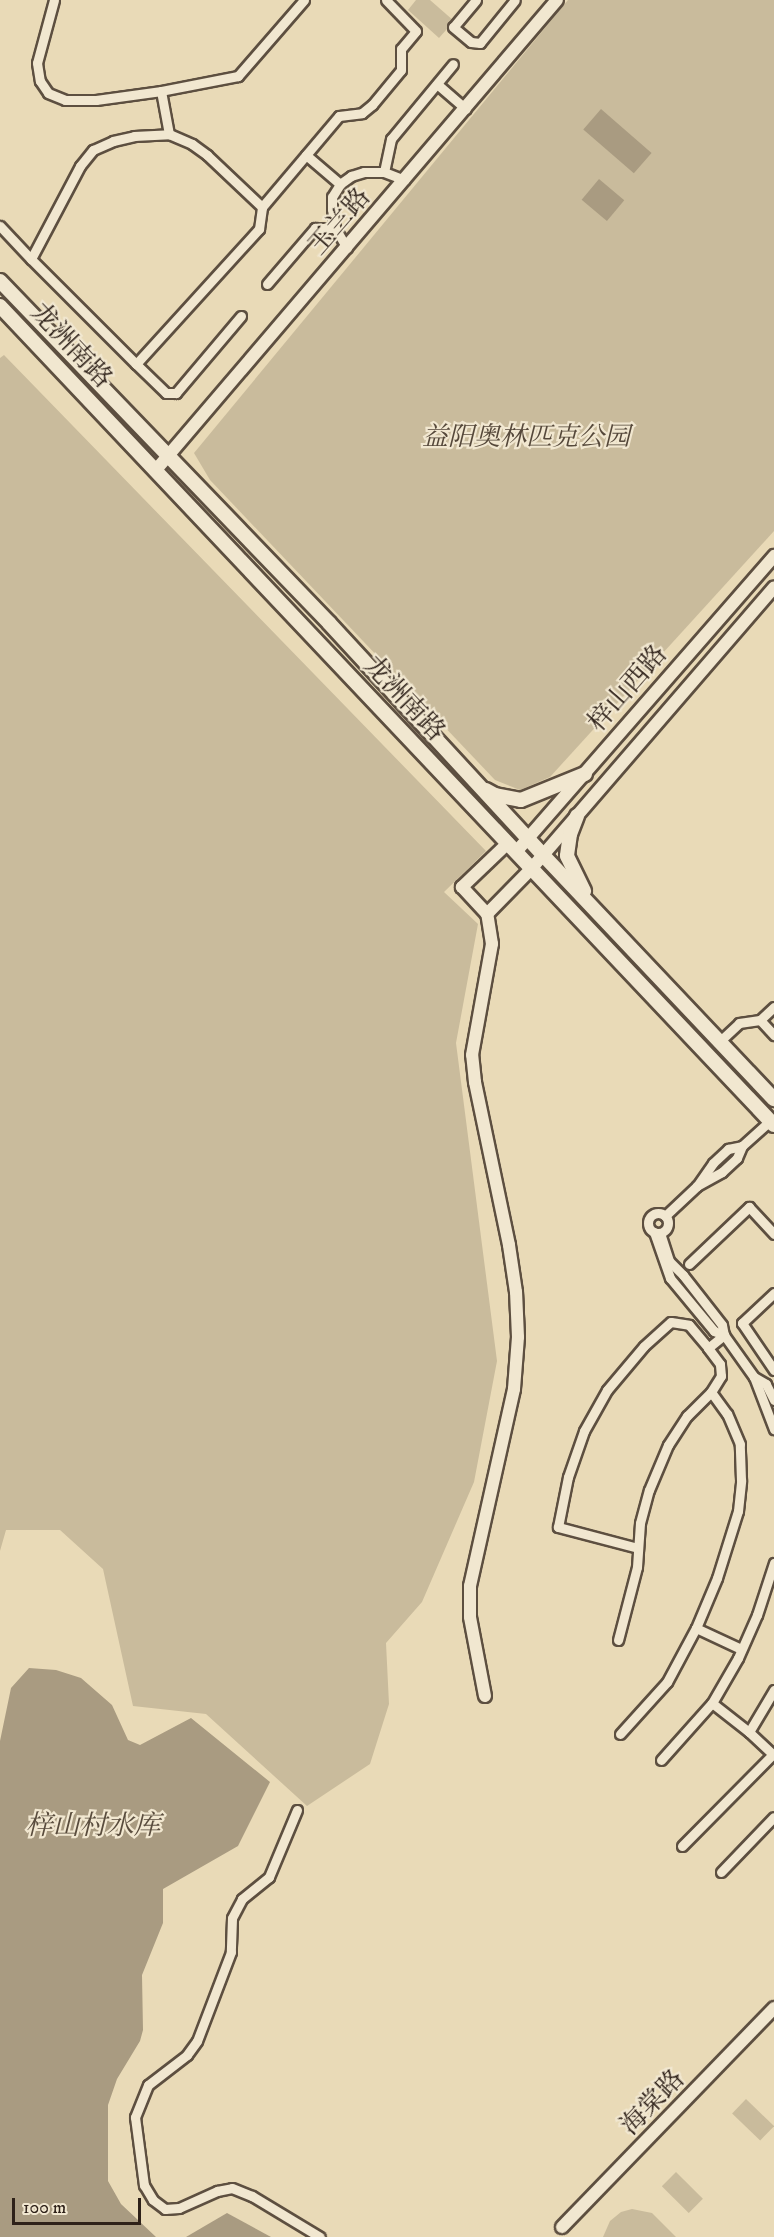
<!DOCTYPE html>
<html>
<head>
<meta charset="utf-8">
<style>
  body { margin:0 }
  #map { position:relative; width:774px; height:2237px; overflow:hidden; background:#e9dab7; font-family:"IM FELL DW Pica","Noto Serif SC",serif }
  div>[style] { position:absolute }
  .green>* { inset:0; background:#c9bb9c; transform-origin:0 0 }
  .water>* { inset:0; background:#a99b81; transform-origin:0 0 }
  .roads { filter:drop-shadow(2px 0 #5d4f40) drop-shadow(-2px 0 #5d4f40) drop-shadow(0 2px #5d4f40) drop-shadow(0 -2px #5d4f40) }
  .minor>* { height:9px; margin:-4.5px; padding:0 4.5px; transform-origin:4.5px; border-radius:4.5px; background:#f1e7d0 }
  .minor>.ring { margin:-4.5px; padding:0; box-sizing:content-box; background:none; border:9px solid #f1e7d0; border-radius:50% }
  .tertiary>* { height:12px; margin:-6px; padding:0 6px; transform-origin:6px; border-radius:6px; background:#f1e7d0 }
  .secondary>* { height:14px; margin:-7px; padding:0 7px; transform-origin:7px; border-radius:7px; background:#f1e7d0 }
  span { translate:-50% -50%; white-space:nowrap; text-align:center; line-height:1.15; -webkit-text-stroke:4.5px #f1e7d0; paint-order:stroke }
  .street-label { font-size:26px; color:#2e2119 }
  .park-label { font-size:26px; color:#55483a; font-style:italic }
  .water-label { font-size:27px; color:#594c3d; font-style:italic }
  .scale { position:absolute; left:12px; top:2198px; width:129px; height:27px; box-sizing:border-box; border:3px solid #2e2119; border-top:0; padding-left:8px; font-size:18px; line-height:21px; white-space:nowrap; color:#2e2119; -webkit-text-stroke:4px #f1e7d0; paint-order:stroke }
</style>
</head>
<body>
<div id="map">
  <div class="green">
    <i style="clip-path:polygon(416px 0,430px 0,454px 21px,439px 38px,408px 10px)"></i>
    <i style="clip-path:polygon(568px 0,774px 0,774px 531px,550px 777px,520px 790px,495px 780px,210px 480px,194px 453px)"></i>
    <i style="clip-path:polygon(4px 355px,486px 851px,444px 892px,478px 924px,456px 1043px,497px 1361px,474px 1482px,422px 1602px,386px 1643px,389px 1704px,370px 1764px,307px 1806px,206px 1714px,133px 1706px,103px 1569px,60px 1530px,6px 1530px,0 1551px,0 358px)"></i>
    <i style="left:746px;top:2099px;width:39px;height:20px;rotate:44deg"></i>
    <i style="left:676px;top:2172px;width:38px;height:20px;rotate:45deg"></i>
    <i style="clip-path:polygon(632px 2209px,652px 2213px,676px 2237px,603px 2237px,610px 2221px,621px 2212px)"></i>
  </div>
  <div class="water">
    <i style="left:601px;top:109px;width:67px;height:27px;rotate:41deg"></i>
    <i style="left:599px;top:179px;width:33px;height:27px;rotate:40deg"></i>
    <i style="clip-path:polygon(29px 1668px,56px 1670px,81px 1678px,112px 1705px,128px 1740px,140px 1745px,191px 1718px,270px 1782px,238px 1846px,163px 1889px,163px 1923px,142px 1975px,143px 2030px,140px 2041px,117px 2079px,108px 2105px,108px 2181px,121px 2204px,156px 2237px,0 2237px,0 1741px,11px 1688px)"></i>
    <i style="clip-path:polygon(227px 2213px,271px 2237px,186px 2237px)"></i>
  </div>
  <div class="roads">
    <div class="minor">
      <i style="left:54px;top:0;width:65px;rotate:105.1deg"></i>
      <i style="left:37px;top:63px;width:18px;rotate:81deg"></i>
      <i style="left:40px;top:81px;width:14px;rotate:56deg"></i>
      <i style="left:48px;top:93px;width:18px;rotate:22deg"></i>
      <i style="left:65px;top:100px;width:31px"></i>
      <i style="left:96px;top:100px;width:66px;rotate:-7.9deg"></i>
      <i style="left:304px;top:0;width:101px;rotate:131deg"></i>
      <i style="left:238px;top:76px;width:78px;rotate:169deg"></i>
      <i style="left:161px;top:91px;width:44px;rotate:79.5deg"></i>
      <i style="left:169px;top:134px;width:25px;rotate:23deg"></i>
      <i style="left:192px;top:144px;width:19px;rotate:36deg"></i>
      <i style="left:207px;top:155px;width:76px;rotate:43.4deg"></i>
      <i style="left:262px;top:207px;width:119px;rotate:-49.8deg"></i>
      <i style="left:339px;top:116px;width:23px;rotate:-7deg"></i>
      <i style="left:362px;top:113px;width:13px;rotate:-39deg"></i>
      <i style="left:372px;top:105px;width:45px;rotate:-50.4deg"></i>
      <i style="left:401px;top:70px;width:21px;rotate:-90deg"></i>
      <i style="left:401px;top:49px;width:23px;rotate:-50deg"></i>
      <i style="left:416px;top:31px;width:43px;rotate:-134.1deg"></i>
      <i style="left:476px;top:0;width:35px;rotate:130deg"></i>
      <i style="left:453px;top:27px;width:23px;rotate:40deg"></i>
      <i style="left:471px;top:42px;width:9px;rotate:6deg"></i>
      <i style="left:480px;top:43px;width:55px;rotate:-50.9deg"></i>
      <i style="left:437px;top:84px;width:38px;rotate:41deg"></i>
      <i style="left:306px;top:155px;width:45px;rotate:40.5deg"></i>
      <i style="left:384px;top:172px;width:34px;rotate:-78deg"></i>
      <i style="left:391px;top:139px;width:97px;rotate:-50.4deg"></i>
      <i style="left:0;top:226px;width:45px;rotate:46.8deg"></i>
      <i style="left:347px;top:248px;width:23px;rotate:-121deg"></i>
      <i style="left:335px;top:228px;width:19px;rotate:-99deg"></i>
      <i style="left:332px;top:209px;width:12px;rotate:-90deg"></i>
      <i style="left:332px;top:197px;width:15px;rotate:-58deg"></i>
      <i style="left:340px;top:184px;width:14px;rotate:-36deg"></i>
      <i style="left:351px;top:176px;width:14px;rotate:-17deg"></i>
      <i style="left:364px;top:172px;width:20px"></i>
      <i style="left:384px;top:172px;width:22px;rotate:21deg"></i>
      <i style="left:267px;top:284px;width:74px;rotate:-49.4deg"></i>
      <i style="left:315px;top:228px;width:20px"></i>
      <i style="left:241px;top:316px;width:101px;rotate:130.2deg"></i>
      <i style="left:176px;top:393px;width:10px;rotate:180deg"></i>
      <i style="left:166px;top:393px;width:42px;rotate:-136deg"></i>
      <i style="left:136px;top:364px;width:183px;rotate:-47.7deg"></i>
      <i style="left:259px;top:229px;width:22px;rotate:-82deg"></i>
      <i style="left:136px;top:364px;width:148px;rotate:-135deg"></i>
      <i style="left:31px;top:259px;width:105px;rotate:-62.2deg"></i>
      <i style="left:80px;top:166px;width:21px;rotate:-51deg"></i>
      <i style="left:93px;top:150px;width:22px;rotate:-24deg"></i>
      <i style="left:113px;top:141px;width:22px;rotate:-13deg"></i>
      <i style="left:134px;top:136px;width:35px;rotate:-3deg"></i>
      <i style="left:760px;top:1020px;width:19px;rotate:-43deg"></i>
      <i style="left:720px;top:1041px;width:26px;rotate:-43deg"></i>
      <i style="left:739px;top:1023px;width:21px;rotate:-8deg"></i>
      <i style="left:760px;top:1020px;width:21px;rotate:47deg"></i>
      <i style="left:742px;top:1146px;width:38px;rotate:-42deg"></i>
      <i class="ring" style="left:648px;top:1213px;width:11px;height:11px"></i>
      <i style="left:665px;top:1216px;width:44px;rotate:-43.2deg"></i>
      <i style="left:697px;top:1186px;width:28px;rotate:-55deg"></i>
      <i style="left:713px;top:1163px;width:21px;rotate:-43deg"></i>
      <i style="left:728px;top:1149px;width:14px;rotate:-12deg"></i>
      <i style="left:742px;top:1146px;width:13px;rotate:113deg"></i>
      <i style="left:737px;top:1158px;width:21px;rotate:137deg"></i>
      <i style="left:722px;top:1172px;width:29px;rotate:151deg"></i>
      <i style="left:654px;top:1232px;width:49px;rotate:70.8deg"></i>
      <i style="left:670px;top:1278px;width:69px;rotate:50.3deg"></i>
      <i style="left:714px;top:1331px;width:11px;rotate:22deg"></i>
      <i style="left:660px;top:1233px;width:29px;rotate:72deg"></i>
      <i style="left:669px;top:1261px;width:20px;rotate:45deg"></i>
      <i style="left:683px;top:1275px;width:63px;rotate:52deg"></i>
      <i style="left:722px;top:1325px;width:10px;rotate:79deg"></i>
      <i style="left:724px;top:1335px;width:52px;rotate:54.5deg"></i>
      <i style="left:689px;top:1264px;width:83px;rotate:-43.5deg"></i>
      <i style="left:749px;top:1207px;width:37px;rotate:47deg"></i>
      <i style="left:774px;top:1293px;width:44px;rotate:136.8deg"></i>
      <i style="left:742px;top:1323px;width:57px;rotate:55.8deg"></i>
      <i style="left:774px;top:1400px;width:18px;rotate:-117deg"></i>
      <i style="left:766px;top:1384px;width:14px;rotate:-150deg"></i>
      <i style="left:754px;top:1377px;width:56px;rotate:69deg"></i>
      <i style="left:638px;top:1548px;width:83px;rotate:-165.3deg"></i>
      <i style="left:558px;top:1527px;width:51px;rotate:-78.7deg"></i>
      <i style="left:568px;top:1477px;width:49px;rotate:-70.8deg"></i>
      <i style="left:584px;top:1431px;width:47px;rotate:-60.7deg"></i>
      <i style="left:607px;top:1390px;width:57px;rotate:-49.9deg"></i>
      <i style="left:644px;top:1346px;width:36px;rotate:-42deg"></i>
      <i style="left:671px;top:1322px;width:18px;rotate:9deg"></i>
      <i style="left:689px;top:1325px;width:30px;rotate:50deg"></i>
      <i style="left:696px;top:1628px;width:50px;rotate:25deg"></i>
      <i style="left:618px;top:1640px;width:75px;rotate:-75.4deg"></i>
      <i style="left:637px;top:1567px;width:44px;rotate:-86.1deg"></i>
      <i style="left:640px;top:1523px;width:34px;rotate:-75deg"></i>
      <i style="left:649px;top:1490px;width:49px;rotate:-67.1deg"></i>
      <i style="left:668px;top:1445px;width:35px;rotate:-57deg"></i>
      <i style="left:687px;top:1416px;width:34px;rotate:-45deg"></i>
      <i style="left:711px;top:1392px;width:19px;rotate:-58deg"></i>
      <i style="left:721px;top:1376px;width:12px;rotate:-95deg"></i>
      <i style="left:720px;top:1364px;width:20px;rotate:-127deg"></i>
      <i style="left:708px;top:1348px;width:21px;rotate:-39deg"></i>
      <i style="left:712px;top:1703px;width:47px;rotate:38.1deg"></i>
      <i style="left:749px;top:1732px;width:34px;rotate:43deg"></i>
      <i style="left:749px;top:1732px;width:49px;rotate:-59.2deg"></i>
      <i style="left:620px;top:1734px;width:70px;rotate:-47.9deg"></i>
      <i style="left:667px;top:1682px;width:61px;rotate:-61.8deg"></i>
      <i style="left:696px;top:1628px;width:54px;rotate:-67.2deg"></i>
      <i style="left:717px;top:1578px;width:70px;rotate:-72.6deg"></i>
      <i style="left:738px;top:1511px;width:31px;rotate:-84deg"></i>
      <i style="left:741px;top:1480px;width:36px;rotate:-92deg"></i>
      <i style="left:740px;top:1444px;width:33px;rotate:-113deg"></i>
      <i style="left:727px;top:1414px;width:27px;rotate:-126deg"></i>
      <i style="left:661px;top:1760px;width:76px;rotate:-48.2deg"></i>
      <i style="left:712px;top:1703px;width:52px;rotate:-60deg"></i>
      <i style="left:738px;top:1658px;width:47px;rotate:-66.2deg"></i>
      <i style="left:757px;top:1615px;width:55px;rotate:-71.9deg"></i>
      <i style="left:297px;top:1810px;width:73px;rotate:112.7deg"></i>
      <i style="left:269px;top:1877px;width:35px;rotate:141deg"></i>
      <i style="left:242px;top:1899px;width:21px;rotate:118deg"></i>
      <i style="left:232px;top:1918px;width:34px;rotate:92deg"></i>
      <i style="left:231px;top:1952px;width:95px;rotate:110.9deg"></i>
      <i style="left:197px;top:2041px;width:17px;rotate:126deg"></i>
      <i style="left:187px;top:2055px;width:49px;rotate:142.4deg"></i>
      <i style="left:148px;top:2085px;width:35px;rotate:112deg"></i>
      <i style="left:135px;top:2117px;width:69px;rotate:82.5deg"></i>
      <i style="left:144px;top:2185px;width:17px;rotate:59deg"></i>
      <i style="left:153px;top:2200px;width:15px;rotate:37deg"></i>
      <i style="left:165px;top:2209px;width:14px;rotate:-4deg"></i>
      <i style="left:179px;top:2208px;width:42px;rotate:-24.1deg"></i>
      <i style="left:217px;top:2191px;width:15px;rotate:-11deg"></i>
      <i style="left:232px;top:2188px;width:22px;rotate:22deg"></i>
      <i style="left:252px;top:2196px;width:79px;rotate:31.1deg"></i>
      <i style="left:682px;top:1846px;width:129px;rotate:-45.3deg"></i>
      <i style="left:721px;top:1872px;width:76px;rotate:-46.1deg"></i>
    </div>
    <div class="tertiary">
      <i style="left:155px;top:471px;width:619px;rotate:-49.52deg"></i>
      <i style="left:508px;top:843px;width:64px;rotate:136.3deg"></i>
      <i style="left:462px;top:887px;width:37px;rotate:47deg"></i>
      <i style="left:487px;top:914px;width:63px;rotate:-45.6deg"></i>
      <i style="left:531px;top:869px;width:372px;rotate:-49.2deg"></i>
      <i style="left:516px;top:852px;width:393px;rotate:-48.9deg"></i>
      <i style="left:485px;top:1696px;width:80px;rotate:-100.8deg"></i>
      <i style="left:470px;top:1617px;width:31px;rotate:-90deg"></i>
      <i style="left:470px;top:1586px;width:202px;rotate:-77.4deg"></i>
      <i style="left:514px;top:1389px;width:52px;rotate:-85.6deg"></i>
      <i style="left:518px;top:1337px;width:45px;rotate:-92.5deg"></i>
      <i style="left:516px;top:1292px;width:48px;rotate:-98.5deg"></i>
      <i style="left:509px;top:1245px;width:167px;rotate:-101.8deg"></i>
      <i style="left:475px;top:1082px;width:27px;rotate:-96deg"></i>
      <i style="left:472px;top:1055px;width:113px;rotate:-79.8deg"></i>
      <i style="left:492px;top:944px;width:30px;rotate:-99deg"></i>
      <i style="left:562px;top:2227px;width:305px;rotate:-45.9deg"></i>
    </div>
    <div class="secondary">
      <i style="left:0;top:281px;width:475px;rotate:46.1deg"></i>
      <i style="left:329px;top:623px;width:316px;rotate:47.3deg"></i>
      <i style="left:543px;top:855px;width:336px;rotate:46.6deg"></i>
      <i style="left:0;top:306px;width:1127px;rotate:46.62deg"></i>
      <i style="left:486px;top:790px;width:10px;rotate:29deg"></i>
      <i style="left:495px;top:795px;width:26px;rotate:11deg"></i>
      <i style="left:521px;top:800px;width:69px;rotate:-22.1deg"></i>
      <i style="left:577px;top:816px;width:19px;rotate:111deg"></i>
      <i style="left:570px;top:834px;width:22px;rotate:98deg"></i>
      <i style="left:567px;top:856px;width:39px;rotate:64deg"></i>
    </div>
  </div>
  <div class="street-label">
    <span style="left:340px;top:222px;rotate:-49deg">玉兰路</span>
    <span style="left:71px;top:346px;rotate:47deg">龙洲南路</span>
    <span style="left:628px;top:689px;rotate:-49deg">梓山西路</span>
    <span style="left:404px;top:699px;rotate:47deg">龙洲南路</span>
    <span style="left:653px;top:2103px;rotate:-46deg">海棠路</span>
  </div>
  <div class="park-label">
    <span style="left:526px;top:438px">益阳奥林匹克公园</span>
  </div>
  <div class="water-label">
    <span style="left:93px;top:1827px">梓山村水库</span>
  </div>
  <div class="scale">100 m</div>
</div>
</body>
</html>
